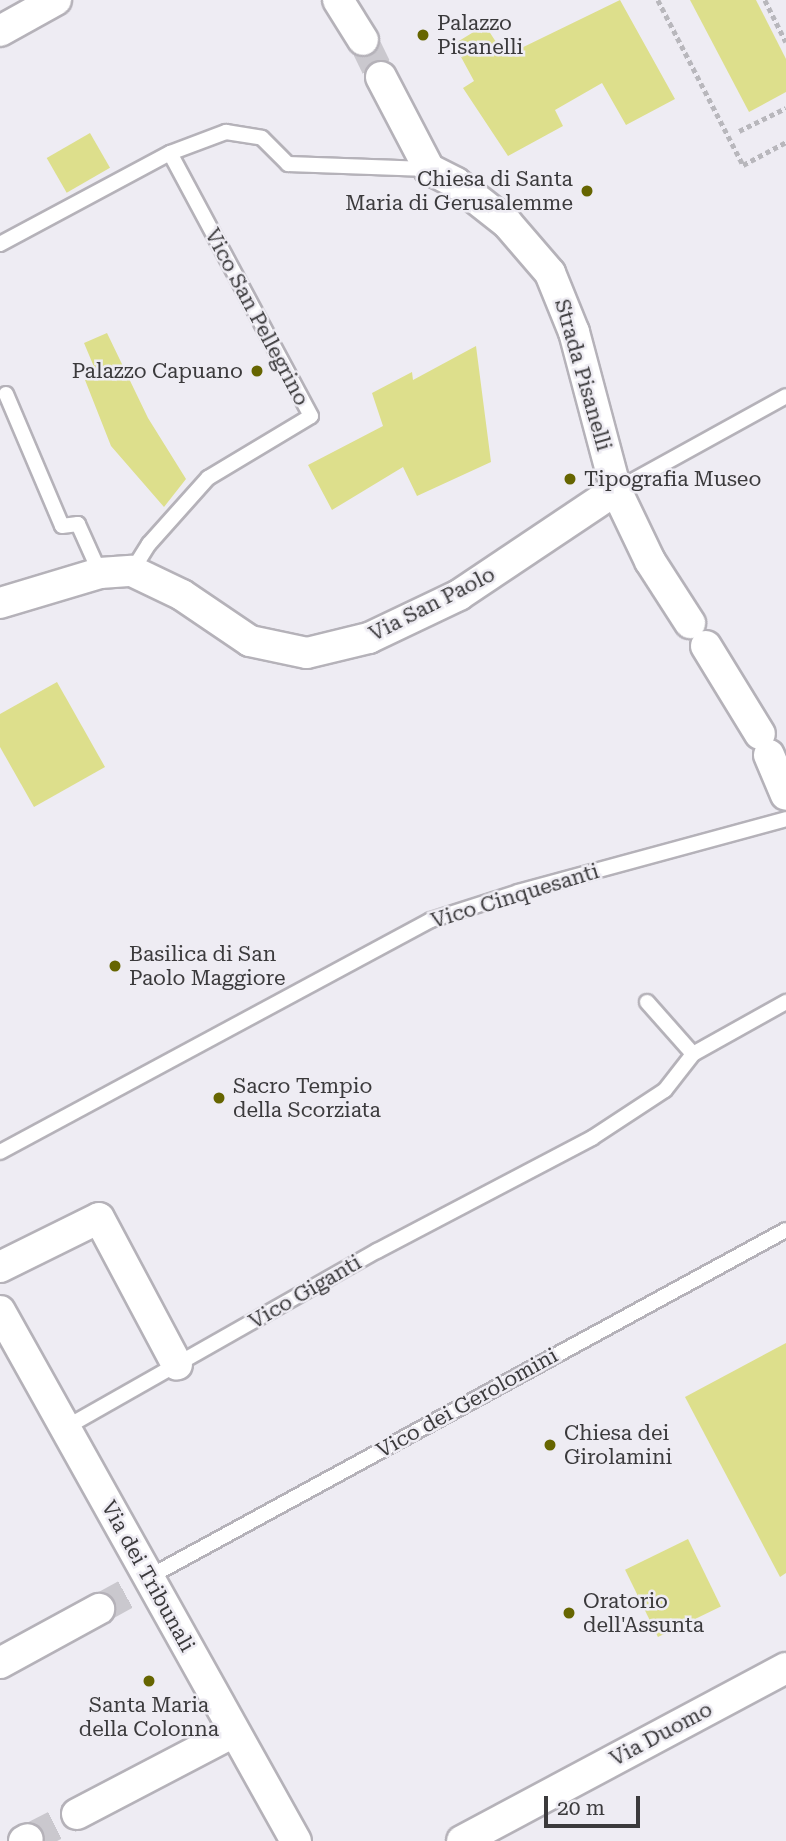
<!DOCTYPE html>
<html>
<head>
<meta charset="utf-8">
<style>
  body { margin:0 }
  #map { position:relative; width:786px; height:1841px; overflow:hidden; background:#eeecf3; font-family:"Roboto Serif",serif }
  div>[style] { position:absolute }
  .green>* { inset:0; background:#dddf8c; transform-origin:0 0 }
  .street-tunnel>* { height:30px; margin-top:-15px; transform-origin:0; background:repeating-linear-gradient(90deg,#cac8ce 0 30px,transparent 0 45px) }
  .path>* { height:4.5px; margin-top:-2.25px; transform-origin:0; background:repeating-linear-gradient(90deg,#b8b7bc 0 5px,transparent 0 8.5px) }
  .roads { filter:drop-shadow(2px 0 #b5b2b9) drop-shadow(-2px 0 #b5b2b9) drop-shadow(0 2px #b5b2b9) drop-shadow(0 -2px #b5b2b9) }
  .lane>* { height:14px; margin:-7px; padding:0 7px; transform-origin:7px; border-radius:7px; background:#fff }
  .street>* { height:30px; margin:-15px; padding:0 15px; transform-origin:15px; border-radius:15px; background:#fff }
  .dots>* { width:19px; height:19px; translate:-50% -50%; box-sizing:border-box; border:4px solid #eeecf3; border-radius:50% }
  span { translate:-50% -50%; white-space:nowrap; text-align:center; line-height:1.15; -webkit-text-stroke:5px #eeecf3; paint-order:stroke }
  .poi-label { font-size:21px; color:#3b3a3c }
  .left { translate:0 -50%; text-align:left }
  .right { translate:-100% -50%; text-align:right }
  .street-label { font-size:21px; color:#3b3a3c }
  .scale { position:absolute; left:544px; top:1796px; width:96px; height:32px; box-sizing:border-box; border:4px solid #3b3a3c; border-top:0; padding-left:9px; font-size:21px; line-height:24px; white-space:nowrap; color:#3b3a3c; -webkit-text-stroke:5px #eeecf3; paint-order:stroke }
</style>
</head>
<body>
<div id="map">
  <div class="green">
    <i style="clip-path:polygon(620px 0,675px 99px,626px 125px,602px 83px,555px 110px,563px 126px,508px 156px,463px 88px,474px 81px,454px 44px,485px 25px,505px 56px)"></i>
    <i style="clip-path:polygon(690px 0,756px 0,786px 59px,786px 92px,749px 112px)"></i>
    <i style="left:90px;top:133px;width:40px;height:50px;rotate:60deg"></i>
    <i style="clip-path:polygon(107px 333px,148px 418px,186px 479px,164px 507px,111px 446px,85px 380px,97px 374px,84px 343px)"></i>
    <i style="clip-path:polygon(476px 346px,491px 462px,417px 496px,403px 467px,332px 510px,308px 465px,383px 426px,372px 393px,412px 372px,413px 380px)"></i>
    <i style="clip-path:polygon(57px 682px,105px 767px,34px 807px,0 747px,0 714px)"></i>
    <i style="clip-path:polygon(786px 1343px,786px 1573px,780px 1577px,685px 1397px)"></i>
    <i style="left:688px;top:1539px;width:75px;height:70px;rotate:64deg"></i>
  </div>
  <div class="street-tunnel">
    <i style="left:363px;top:40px;width:41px;rotate:64.1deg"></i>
    <i style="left:99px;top:1609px;width:46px;rotate:-28.8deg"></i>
    <i style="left:28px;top:1839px;width:55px;rotate:-27deg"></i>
  </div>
  <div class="path">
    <i style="left:658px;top:0;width:186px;rotate:62.7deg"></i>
    <i style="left:743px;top:165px;width:49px;rotate:-28.1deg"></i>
    <i style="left:765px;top:0;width:47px;rotate:63.4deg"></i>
    <i style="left:739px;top:131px;width:52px;rotate:-26.1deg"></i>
  </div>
  <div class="roads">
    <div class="lane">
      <i style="left:0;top:244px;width:193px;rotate:-28.2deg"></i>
      <i style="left:170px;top:153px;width:60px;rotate:-20.6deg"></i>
      <i style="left:226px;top:132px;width:36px;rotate:9deg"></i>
      <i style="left:262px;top:138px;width:37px;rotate:45deg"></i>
      <i style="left:288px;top:164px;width:139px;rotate:2.1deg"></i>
      <i style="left:6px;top:394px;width:143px;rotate:67deg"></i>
      <i style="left:62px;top:526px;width:16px;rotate:-7deg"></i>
      <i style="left:78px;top:524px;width:54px;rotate:65.8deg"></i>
      <i style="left:616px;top:490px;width:194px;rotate:-28.9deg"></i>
      <i style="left:132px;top:571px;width:32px;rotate:-58deg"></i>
      <i style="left:149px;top:544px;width:89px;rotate:-48.2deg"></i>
      <i style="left:208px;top:478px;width:120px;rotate:-31deg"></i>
      <i style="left:311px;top:416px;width:298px;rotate:-118.2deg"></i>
      <i style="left:647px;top:1002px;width:69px;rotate:48.5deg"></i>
      <i style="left:0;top:1152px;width:489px;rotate:-28.3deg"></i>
      <i style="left:431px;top:920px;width:91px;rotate:-17.8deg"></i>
      <i style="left:518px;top:892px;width:278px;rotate:-15.2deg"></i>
      <i style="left:65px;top:1428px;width:359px;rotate:-29.6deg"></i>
      <i style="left:377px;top:1251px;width:243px;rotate:-27.7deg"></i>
      <i style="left:592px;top:1138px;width:87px;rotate:-33.3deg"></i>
      <i style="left:665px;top:1090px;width:46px;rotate:-52.1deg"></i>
      <i style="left:693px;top:1054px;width:107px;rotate:-29.2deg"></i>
      <i style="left:149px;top:1577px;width:725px;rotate:-28.58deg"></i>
    </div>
    <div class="street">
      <i style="left:338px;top:0;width:47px;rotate:58deg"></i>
      <i style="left:0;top:31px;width:64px;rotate:-29deg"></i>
      <i style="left:381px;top:77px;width:104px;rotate:62.4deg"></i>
      <i style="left:429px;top:169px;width:30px;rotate:27deg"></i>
      <i style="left:456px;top:183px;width:65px;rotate:38.1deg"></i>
      <i style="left:507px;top:223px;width:66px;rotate:49.3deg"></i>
      <i style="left:550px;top:273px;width:64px;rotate:67.9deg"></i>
      <i style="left:574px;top:332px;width:163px;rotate:75.1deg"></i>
      <i style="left:616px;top:490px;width:79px;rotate:64.4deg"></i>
      <i style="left:650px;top:561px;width:74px;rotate:57.2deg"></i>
      <i style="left:0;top:603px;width:104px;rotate:-16.7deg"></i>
      <i style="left:100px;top:573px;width:32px;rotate:-4deg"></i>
      <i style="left:132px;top:571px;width:55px;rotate:25.6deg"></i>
      <i style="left:182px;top:595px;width:82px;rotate:34.1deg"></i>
      <i style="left:250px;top:641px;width:58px;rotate:11.9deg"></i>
      <i style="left:307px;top:653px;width:64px;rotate:-13.6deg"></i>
      <i style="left:369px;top:638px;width:100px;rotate:-25.5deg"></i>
      <i style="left:459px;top:595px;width:189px;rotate:-33.8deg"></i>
      <i style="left:706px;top:646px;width:103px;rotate:58.5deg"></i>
      <i style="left:769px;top:755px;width:43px;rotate:67deg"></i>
      <i style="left:0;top:1267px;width:110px;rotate:-26.3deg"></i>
      <i style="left:99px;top:1218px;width:166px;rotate:62deg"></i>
      <i style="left:0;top:1311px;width:607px;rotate:60.82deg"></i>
      <i style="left:0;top:1663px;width:113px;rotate:-28.6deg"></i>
      <i style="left:77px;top:1814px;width:177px;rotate:-27.6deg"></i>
      <i style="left:24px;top:1841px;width:4px;rotate:-27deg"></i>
      <i style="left:462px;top:1841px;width:367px;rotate:-28.1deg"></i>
    </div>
  </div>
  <div class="dots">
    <i style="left:423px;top:35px;background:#666500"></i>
    <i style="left:587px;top:191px;background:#666500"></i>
    <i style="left:257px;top:371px;background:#666500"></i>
    <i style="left:570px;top:479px;background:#666500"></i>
    <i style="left:115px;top:966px;background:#666500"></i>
    <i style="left:219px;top:1098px;background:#666500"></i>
    <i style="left:550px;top:1445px;background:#666500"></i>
    <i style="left:569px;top:1613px;background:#666500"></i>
    <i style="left:149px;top:1681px;background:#666500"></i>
  </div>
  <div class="poi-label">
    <span class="left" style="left:437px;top:35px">Palazzo<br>Pisanelli</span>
    <span class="right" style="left:573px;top:191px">Chiesa di Santa<br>Maria di Gerusalemme</span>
    <span class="right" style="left:243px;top:371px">Palazzo Capuano</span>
    <span class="left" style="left:584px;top:479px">Tipografia Museo</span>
    <span class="left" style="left:129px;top:966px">Basilica di San<br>Paolo Maggiore</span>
    <span class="left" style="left:233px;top:1098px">Sacro Tempio<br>della Scorziata</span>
    <span class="left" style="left:564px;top:1445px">Chiesa dei<br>Girolamini</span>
    <span class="left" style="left:583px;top:1613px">Oratorio<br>dell'Assunta</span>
    <span style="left:149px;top:1717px">Santa Maria<br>della Colonna</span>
  </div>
  <div class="street-label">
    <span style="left:257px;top:317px;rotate:62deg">Vico San Pellegrino</span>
    <span style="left:583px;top:375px;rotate:74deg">Strada Pisanelli</span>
    <span style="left:432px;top:604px;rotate:-27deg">Via San Paolo</span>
    <span style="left:515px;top:896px;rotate:-17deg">Vico Cinquesanti</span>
    <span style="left:305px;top:1292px;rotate:-30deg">Vico Giganti</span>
    <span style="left:467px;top:1403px;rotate:-29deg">Vico dei Gerolomini</span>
    <span style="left:148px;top:1576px;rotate:61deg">Via dei Tribunali</span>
    <span style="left:661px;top:1734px;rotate:-28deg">Via Duomo</span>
  </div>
  <div class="scale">20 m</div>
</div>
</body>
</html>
